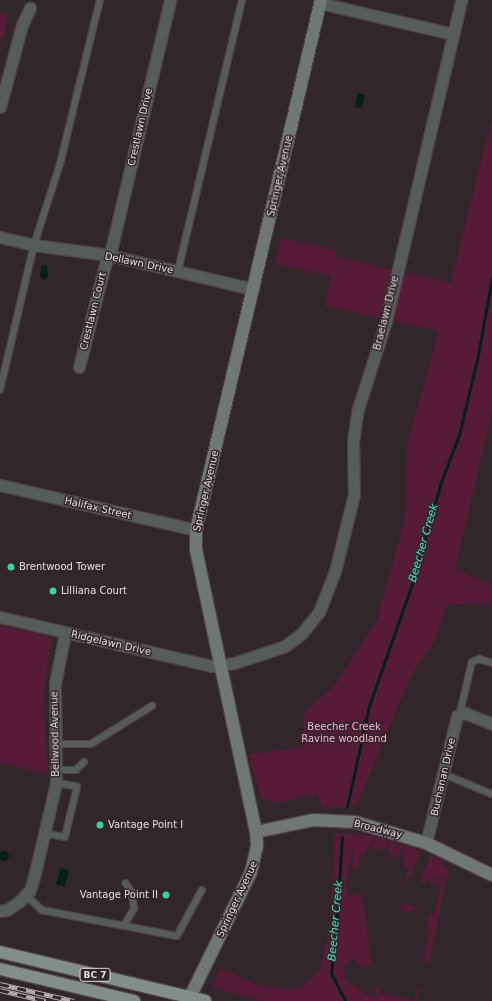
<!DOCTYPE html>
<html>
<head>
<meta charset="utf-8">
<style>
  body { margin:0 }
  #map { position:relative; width:492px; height:1001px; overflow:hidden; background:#31262a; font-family:"DejaVu Sans",sans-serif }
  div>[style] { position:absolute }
  .green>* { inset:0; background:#571b37 }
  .water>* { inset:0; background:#002117; transform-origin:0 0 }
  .round { border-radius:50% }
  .stream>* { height:3px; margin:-1.5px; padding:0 1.5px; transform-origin:1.5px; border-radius:1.5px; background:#002117 }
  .roads { filter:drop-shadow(1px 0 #4e4347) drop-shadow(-1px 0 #4e4347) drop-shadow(0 1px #4e4347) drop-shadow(0 -1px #4e4347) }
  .lane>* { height:5.5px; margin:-2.75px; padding:0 2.75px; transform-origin:2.75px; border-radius:2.75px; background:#565c5a }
  .street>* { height:11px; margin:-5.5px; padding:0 5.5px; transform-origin:5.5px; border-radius:5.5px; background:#565c5a }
  .secondary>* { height:12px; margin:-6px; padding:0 6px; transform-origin:6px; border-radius:6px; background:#6f7874 }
  .primary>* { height:12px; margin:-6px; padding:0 6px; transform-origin:6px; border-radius:6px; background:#828e89 }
  .rail>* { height:4.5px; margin-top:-2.25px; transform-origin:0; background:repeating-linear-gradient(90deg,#31262a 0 9px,#b6adaf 0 18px); box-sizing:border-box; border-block:1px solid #b6adaf }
  .dots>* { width:11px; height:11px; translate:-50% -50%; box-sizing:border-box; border:2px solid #31262a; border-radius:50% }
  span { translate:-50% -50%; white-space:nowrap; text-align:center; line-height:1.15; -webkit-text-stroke:3px #31262a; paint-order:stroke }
  .shield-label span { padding:1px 3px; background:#31262a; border:1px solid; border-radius:3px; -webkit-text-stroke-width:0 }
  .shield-label { font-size:9px; color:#e5dddf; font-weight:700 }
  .street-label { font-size:10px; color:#e5dddf }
  .poi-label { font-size:10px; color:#e5dddf }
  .left { translate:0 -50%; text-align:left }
  .right { translate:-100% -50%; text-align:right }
  .park-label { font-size:10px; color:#fcb5d0 }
  .water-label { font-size:11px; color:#45e7b8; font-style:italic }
</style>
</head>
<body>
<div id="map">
  <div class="green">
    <i style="clip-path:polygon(0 13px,8px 15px,3px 39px,0 38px)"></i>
    <i style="clip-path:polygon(492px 118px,492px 412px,455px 569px,492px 585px,492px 603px,447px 605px,435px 640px,412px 674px,358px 802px,349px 808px,322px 807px,318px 794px,276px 803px,261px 797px,248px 754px,303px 748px,304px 713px,336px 684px,377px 620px,406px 515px,407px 445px,439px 331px,325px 306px,331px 276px,276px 264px,281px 238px,337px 250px,336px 257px,451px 283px)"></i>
    <i style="clip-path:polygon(0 625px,47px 636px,52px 640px,43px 695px,48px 774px,0 763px)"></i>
    <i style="clip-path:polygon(335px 833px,373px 836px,370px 847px,366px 849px,364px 855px,361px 854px,357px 870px,353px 868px,353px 845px,346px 881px,348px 897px,369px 891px,360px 894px,365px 912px,371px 963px,376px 964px,362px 968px,354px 959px,349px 958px,350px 963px,343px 964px,345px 980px,369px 996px,379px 999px,376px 996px,376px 986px,381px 985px,379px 993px,414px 1001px,417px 989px,420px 990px,416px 1001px,265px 1001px,213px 988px,220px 967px,252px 983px,287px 990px,302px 987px,320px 970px,330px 928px)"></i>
    <i style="clip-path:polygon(375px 837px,388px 840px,386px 849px,375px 850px,372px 848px)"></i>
    <i style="clip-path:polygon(390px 841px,403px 845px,400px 856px,395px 857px,388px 850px)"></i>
    <i style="clip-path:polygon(405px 846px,421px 851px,410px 877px,401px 887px,399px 884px,403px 883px,408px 871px,407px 867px,403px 866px,405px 860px,402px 857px)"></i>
    <i style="clip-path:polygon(431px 855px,440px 860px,449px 871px,447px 880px,424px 875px,446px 882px,429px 962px,424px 961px,429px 929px,427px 928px,430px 914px,434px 915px,442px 884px,426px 880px,425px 884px,421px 882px,422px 876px)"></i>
    <i style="clip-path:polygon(404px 903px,419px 909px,419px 911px,415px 910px,414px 913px,403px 911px,400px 907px)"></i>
  </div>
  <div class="water">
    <i style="clip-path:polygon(358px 93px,365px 95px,361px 108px,355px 107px)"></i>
    <i style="clip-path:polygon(42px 265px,47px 266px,48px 276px,45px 280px,40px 277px)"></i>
    <i class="round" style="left:-1px;top:851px;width:10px;height:10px"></i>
    <i style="left:60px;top:868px;width:9px;height:17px;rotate:13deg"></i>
  </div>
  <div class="stream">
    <i style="left:347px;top:807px;width:103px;rotate:-77.7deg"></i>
    <i style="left:369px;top:706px;width:129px;rotate:-70.6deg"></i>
    <i style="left:412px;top:584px;width:109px;rotate:-74.1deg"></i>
    <i style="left:442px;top:479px;width:47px;rotate:-68.9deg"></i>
    <i style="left:459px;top:435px;width:82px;rotate:-76.6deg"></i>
    <i style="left:478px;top:355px;width:79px;rotate:-79.8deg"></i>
    <i style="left:342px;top:837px;width:96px;rotate:93.6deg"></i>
    <i style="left:336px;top:933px;width:40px;rotate:97.1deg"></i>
    <i style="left:331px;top:973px;width:31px;rotate:63deg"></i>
  </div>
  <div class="roads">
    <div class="lane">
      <i style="left:178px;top:271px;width:278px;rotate:-76.7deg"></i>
      <i style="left:0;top:390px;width:149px;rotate:-76.8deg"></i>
      <i style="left:34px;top:245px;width:85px;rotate:-72.2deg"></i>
      <i style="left:60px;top:164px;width:169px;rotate:-76.3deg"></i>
      <i style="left:460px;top:713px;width:52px;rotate:-76.8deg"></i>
      <i style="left:472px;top:662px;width:8px;rotate:-23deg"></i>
      <i style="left:479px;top:659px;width:14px;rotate:17deg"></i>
      <i style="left:57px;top:744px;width:34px"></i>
      <i style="left:91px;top:744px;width:72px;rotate:-31.9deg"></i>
      <i style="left:56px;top:770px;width:20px"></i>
      <i style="left:76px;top:770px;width:11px;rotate:-45deg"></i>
      <i style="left:444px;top:774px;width:52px;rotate:22.6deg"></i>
      <i style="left:44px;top:833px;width:21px;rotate:11deg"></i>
      <i style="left:65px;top:837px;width:51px;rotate:-76.5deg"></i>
      <i style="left:77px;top:787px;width:21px;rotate:-169deg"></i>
      <i style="left:26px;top:895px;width:22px;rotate:43deg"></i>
      <i style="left:42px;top:910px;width:137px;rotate:10.9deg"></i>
      <i style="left:177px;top:936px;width:52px;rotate:-61.5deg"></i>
      <i style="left:124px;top:926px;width:20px;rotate:-60deg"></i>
      <i style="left:134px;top:909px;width:16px;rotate:-97deg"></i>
      <i style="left:132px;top:893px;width:11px;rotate:-124deg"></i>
    </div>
    <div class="street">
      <i style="left:320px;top:3px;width:137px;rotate:13.1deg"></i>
      <i style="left:0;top:107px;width:85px;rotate:-75deg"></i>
      <i style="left:22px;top:25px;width:19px;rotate:-65deg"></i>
      <i style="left:0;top:237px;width:35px;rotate:13deg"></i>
      <i style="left:34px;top:245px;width:76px;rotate:7.6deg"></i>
      <i style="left:109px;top:255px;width:148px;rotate:13.3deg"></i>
      <i style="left:79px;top:367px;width:102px;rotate:-75.8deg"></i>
      <i style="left:104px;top:268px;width:23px;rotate:-70deg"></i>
      <i style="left:112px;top:246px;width:253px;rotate:-76.7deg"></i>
      <i style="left:0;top:485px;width:201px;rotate:12.9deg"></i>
      <i style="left:0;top:617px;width:218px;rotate:13deg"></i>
      <i style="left:212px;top:666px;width:22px;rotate:-8deg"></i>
      <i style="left:234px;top:663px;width:54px;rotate:-18.4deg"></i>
      <i style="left:285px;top:646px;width:21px;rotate:-37deg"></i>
      <i style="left:302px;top:633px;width:27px;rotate:-51deg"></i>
      <i style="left:319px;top:612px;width:44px;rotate:-68.7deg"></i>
      <i style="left:335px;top:571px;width:79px;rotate:-76.1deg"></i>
      <i style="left:354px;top:494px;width:52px;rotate:-91.1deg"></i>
      <i style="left:353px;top:442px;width:30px;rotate:-82deg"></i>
      <i style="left:357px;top:412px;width:96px;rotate:-72.3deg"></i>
      <i style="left:386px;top:321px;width:330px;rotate:-76.8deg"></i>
      <i style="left:426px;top:843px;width:131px;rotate:-76.3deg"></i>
      <i style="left:457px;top:716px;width:9px;rotate:-21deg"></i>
      <i style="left:465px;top:713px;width:29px;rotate:22deg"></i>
      <i style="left:0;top:911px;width:7px;rotate:-8deg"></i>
      <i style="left:7px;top:910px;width:16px;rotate:-35deg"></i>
      <i style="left:20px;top:901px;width:15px;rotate:-48deg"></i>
      <i style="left:30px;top:890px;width:14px;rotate:-73deg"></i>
      <i style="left:34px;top:877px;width:97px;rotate:-76.8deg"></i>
      <i style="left:56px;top:783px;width:99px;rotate:-90.6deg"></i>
      <i style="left:55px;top:684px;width:52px;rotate:-78.9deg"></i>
    </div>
    <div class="secondary">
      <i style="left:256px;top:832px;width:58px;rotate:-11.9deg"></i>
      <i style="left:313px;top:820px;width:42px;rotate:2.7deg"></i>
      <i style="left:355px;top:822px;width:74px;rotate:16.5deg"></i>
      <i style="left:426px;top:843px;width:73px;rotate:25.9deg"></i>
      <i style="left:190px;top:997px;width:139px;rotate:-64deg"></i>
      <i style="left:251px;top:872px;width:28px;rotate:-77deg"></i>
      <i style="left:257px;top:845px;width:13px;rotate:-94deg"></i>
      <i style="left:256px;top:832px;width:288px;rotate:-102deg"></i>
      <i style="left:196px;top:550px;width:20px;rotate:-90deg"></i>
      <i style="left:196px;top:530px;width:545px;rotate:-76.73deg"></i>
    </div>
    <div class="primary">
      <i style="left:0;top:952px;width:211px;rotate:13.4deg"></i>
      <i style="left:0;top:969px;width:138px;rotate:13.4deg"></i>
    </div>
  </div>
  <div class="rail">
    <i style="left:0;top:984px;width:76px;rotate:12.9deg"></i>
    <i style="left:0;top:990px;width:47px;rotate:13.4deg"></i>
  </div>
  <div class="dots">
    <i style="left:11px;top:567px;background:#35d4a7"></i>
    <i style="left:53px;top:591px;background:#35d4a7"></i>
    <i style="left:100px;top:825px;background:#35d4a7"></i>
    <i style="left:166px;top:895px;background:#35d4a7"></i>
  </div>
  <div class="shield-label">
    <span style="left:95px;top:975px">BC 7</span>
  </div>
  <div class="street-label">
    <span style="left:140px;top:127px;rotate:-77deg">Crestlawn Drive</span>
    <span style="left:280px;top:176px;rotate:-77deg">Springer Avenue</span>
    <span style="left:139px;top:263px;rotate:12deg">Dellawn Drive</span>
    <span style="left:93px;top:311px;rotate:-76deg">Crestlawn Court</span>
    <span style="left:386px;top:313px;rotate:-76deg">Braelawn Drive</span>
    <span style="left:206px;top:491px;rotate:-77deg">Springer Avenue</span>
    <span style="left:98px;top:508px;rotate:13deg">Halifax Street</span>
    <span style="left:111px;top:643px;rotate:13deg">Ridgelawn Drive</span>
    <span style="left:55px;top:734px;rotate:-91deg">Bellwood Avenue</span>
    <span style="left:443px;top:777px;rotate:-77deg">Buchanan Drive</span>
    <span style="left:378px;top:829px;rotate:14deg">Broadway</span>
    <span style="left:237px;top:899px;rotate:-65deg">Springer Avenue</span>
  </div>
  <div class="poi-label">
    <span class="left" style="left:19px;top:567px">Brentwood Tower</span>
    <span class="left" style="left:61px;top:591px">Lilliana Court</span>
    <span class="left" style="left:108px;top:825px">Vantage Point I</span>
    <span class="right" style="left:158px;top:895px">Vantage Point II</span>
  </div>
  <div class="park-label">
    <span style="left:344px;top:732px">Beecher Creek<br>Ravine woodland</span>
  </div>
  <div class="water-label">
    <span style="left:424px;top:543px;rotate:-74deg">Beecher Creek</span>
    <span style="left:336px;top:921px;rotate:-85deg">Beecher Creek</span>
  </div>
</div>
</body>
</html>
